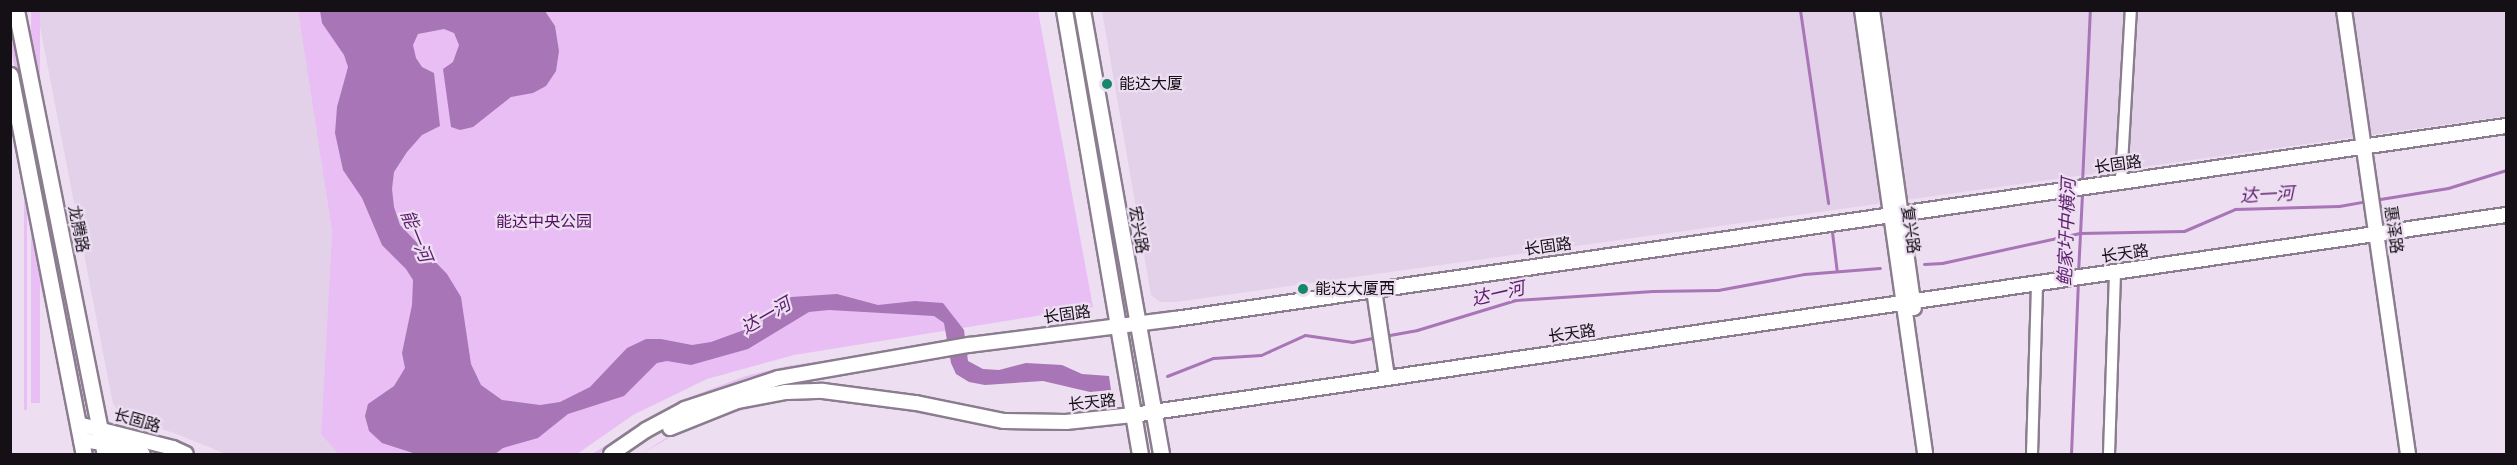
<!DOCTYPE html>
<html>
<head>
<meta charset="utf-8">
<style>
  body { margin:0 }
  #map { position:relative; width:2517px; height:465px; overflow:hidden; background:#eddef1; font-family:Montserrat,"Noto Sans SC",sans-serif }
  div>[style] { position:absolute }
  .built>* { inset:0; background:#e3d0e9 }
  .green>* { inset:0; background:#e8bef5; transform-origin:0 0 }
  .water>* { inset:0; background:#a875b7 }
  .stream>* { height:3px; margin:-1.5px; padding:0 1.5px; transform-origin:1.5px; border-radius:1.5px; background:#a875b7 }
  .roads { filter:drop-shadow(2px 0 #8a7d8e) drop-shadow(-2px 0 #8a7d8e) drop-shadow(0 2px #8a7d8e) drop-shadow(0 -2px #8a7d8e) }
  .minor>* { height:10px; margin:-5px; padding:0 5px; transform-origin:5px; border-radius:5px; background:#fff }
  .tertiary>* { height:14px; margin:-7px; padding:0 7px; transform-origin:7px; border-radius:7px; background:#fff }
  .secondary>* { height:15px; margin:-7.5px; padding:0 7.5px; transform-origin:7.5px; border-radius:7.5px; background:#fff }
  .dots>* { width:16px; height:16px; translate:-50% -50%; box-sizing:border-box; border:3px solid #eddef1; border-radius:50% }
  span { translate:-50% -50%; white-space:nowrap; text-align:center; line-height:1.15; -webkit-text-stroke:4.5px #eddef1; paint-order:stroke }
  .poi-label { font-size:16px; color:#141016 }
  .left { translate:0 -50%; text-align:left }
  .street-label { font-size:16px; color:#141016 }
  .park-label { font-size:16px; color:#531063 }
  .water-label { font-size:18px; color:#5b1b6c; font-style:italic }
  .frame { position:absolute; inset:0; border:12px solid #141016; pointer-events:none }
</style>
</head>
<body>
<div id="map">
  <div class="built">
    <i style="clip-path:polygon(37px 11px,298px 11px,332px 232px,321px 434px,338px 454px,226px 454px,174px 433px,124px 417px,113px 404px)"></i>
    <i style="clip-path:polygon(1102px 11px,2506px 11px,2506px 116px,1176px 302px,1160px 302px,1151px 295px)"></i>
  </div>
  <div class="green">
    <i style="left:24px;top:11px;width:3px;height:399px"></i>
    <i style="left:31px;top:11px;width:9px;height:392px"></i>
    <i style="clip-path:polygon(298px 11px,1038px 11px,1093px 307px,794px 355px,707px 379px,633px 415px,577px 454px,338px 454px,321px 434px,332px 232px)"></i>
    <i style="clip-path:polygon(10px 15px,87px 400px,77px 402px,11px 48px)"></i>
    <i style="clip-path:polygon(10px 105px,48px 297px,43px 298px,11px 127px)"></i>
    <i style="clip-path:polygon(1859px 213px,1176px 313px,1283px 295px)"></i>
    <i style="left:52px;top:319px;width:81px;height:4px;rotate:79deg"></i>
    <i style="clip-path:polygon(1083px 323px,992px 338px,787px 368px,747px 378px,680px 403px,598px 454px,592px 454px,679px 401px,746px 376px,787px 366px)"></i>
    <i style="clip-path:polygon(829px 398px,874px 403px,992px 425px,1107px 423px,1056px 430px,992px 427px,873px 405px,828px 400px,785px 401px,717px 416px,679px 432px,641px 454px,679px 430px,717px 414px,785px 400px)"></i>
  </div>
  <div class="water">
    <i style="clip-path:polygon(320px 11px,545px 11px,555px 26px,559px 51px,556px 71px,546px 86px,533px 93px,511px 97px,473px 127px,460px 130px,451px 127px,443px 69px,453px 62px,459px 45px,454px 33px,444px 29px,418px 34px,413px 45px,416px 58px,422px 67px,434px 73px,440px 126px,422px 135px,407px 152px,394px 172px,392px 189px,394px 207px,400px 225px,447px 274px,461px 297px,471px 364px,481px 385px,502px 400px,540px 405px,560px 402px,590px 387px,627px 348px,646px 339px,661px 339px,692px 345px,711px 342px,755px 326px,791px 297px,837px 294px,878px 305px,915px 301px,943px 303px,964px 330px,968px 361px,983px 369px,999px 370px,1026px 363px,1062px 365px,1082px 374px,1109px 376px,1111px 390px,1090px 392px,1043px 381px,985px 385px,969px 382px,956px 374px,951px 363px,944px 323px,934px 316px,829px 310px,809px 312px,748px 349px,691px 365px,667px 361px,657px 363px,624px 396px,568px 414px,538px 438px,503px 448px,495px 454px,416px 454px,382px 443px,369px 431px,365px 416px,368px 404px,394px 386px,405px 368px,402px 353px,412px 305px,413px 280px,406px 269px,382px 245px,362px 198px,343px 170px,335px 133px,337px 107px,348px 67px,344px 55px,322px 23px)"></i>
  </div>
  <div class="stream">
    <i style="left:1800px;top:10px;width:195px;rotate:81.7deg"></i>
    <i style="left:2082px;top:183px;width:173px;rotate:-87.4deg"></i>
    <i style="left:2374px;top:200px;width:75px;rotate:-9.2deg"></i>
    <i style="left:2448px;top:188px;width:61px;rotate:-17.2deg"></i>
    <i style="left:1832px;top:232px;width:39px;rotate:83deg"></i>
    <i style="left:1924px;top:264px;width:18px;rotate:-3deg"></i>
    <i style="left:1942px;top:263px;width:141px;rotate:-12.3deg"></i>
    <i style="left:2080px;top:233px;width:104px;rotate:-1.1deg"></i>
    <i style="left:2184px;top:231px;width:56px;rotate:-23.3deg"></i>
    <i style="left:2235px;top:209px;width:104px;rotate:-1.7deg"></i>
    <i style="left:2339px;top:206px;width:28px;rotate:-10deg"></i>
    <i style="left:2078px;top:273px;width:80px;rotate:-87.1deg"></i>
    <i style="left:1384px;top:336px;width:34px;rotate:-10deg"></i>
    <i style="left:1417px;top:330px;width:103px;rotate:-16.9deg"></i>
    <i style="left:1516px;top:300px;width:137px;rotate:-3.8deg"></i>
    <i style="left:1653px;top:291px;width:65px;rotate:-0.9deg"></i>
    <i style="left:1718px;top:290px;width:87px;rotate:-10.5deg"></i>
    <i style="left:1804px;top:274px;width:76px;rotate:-4.5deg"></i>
    <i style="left:1167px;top:376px;width:49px;rotate:-21.4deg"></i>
    <i style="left:1213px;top:358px;width:48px;rotate:-3.6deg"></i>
    <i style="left:1261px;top:355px;width:48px;rotate:-24.4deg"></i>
    <i style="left:1305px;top:335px;width:48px;rotate:8.5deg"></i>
    <i style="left:1352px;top:342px;width:26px;rotate:-11deg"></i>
    <i style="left:2071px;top:454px;width:172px;rotate:-87.7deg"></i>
  </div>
  <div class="roads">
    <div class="minor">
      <i style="left:2121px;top:181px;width:171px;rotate:-86.7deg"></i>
      <i style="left:2032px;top:454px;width:171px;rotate:-88.3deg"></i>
      <i style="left:2109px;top:454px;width:182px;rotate:-88.1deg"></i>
    </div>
    <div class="tertiary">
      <i style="left:1862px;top:10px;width:448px;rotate:81.9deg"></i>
      <i style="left:1872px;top:10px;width:301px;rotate:82deg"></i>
      <i style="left:2344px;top:10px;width:449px;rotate:81.8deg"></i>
      <i style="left:1374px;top:290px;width:88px;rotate:81.5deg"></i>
      <i style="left:78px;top:424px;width:98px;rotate:14.2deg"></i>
      <i style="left:173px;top:448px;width:14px;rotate:25deg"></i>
      <i style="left:670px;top:428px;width:72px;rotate:-21.9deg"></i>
      <i style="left:737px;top:401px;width:50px;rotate:-10.4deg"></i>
      <i style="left:786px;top:392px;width:37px;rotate:-2deg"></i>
      <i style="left:823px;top:391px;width:94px;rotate:7.4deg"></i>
      <i style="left:916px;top:403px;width:90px;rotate:11.6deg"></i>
      <i style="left:1004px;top:421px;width:62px;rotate:0.9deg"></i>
      <i style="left:1066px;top:422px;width:67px;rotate:-6deg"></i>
      <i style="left:1133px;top:415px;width:1387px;rotate:-8.29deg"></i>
      <i style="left:81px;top:440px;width:21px;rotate:8deg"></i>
      <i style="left:102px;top:443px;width:42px;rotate:15deg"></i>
      <i style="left:611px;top:454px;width:42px;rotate:-34.4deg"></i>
      <i style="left:646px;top:430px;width:44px;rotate:-28.3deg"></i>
      <i style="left:685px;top:409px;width:99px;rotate:-18.3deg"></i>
      <i style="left:779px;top:378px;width:193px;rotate:-9.9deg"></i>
      <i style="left:969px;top:345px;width:208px;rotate:-7.2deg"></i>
      <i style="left:1175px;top:319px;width:1345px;rotate:-8.25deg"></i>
    </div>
    <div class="secondary">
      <i style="left:16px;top:10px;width:453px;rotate:78.7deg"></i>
      <i style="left:1064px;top:10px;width:450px;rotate:80.3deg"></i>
      <i style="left:1082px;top:10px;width:451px;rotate:79.9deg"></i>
      <i style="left:10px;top:75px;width:386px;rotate:79deg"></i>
    </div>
  </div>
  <div class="dots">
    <i style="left:1107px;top:84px;background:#148868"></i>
    <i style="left:1303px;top:289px;background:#148868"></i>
  </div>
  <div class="poi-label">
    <span class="left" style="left:1119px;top:84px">能达大厦</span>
    <span class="left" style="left:1315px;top:289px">能达大厦西</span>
  </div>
  <div class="street-label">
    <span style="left:2118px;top:165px;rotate:-8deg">长固路</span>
    <span style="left:78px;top:229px;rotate:79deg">龙腾路</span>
    <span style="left:1138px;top:230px;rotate:80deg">宏兴路</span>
    <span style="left:1910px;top:230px;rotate:82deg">复兴路</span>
    <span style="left:2393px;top:230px;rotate:82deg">惠泽路</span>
    <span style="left:1548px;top:247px;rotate:-8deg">长固路</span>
    <span style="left:2125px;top:254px;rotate:-8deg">长天路</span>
    <span style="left:1067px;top:315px;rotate:-8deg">长固路</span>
    <span style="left:1572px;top:334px;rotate:-8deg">长天路</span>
    <span style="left:1092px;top:403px;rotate:-6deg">长天路</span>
    <span style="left:137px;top:421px;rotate:16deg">长固路</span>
  </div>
  <div class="park-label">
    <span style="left:544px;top:222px">能达中央公园</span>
  </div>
  <div class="water-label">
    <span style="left:2267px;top:195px;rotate:-3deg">达一河</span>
    <span style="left:2067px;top:232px;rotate:-88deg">鲍家圩中横河</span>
    <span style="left:416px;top:236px;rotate:68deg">能一河</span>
    <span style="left:1498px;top:294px;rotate:-13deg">达一河</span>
    <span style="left:766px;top:316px;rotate:-30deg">达一河</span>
  </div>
  <div class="frame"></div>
</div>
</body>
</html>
